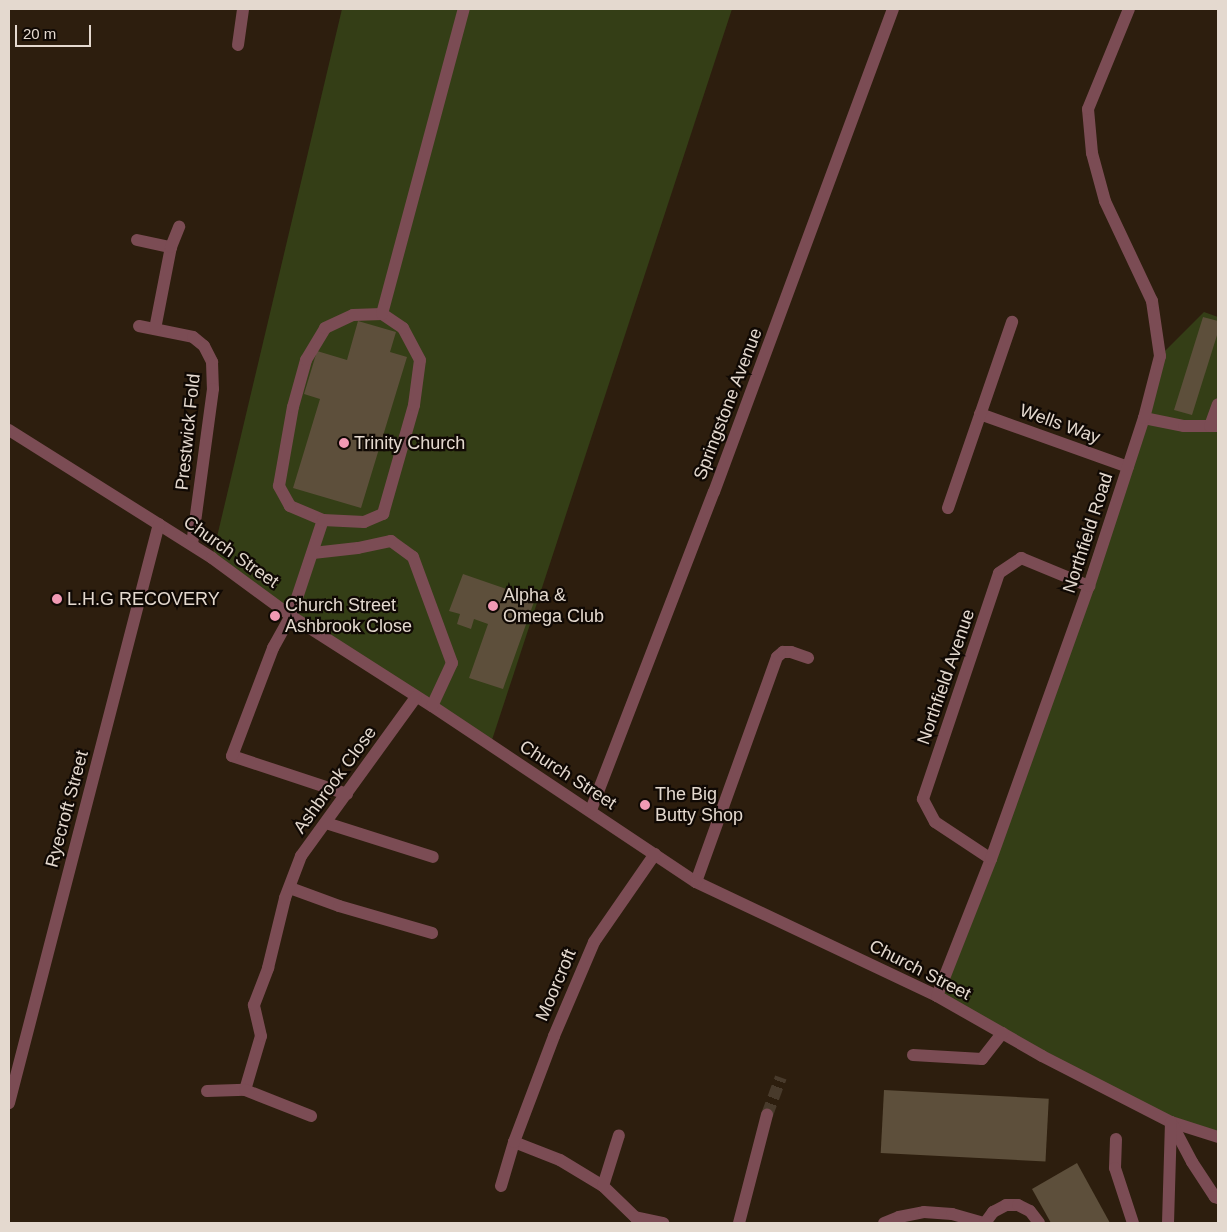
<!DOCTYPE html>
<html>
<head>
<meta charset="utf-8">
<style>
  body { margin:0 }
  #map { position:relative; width:1227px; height:1232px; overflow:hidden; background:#2d1e0e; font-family:Helvetica,sans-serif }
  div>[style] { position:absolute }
  .green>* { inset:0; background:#343e16 }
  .building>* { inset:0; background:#5d4f3b; transform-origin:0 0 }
  .minor-tunnel>* { height:12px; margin-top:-6px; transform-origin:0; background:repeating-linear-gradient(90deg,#483a2b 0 12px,transparent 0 18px) }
  .minor>* { height:12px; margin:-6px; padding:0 6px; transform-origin:6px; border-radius:6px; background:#7b4c54 }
  .dots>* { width:14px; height:14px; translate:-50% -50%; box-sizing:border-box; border:2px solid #100904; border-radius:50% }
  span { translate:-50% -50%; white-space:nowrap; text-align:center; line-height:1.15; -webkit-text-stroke:4.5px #100904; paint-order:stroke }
  .street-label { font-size:18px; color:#e4d9cf }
  .poi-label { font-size:18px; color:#e4d9cf }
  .left { translate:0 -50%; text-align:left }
  .frame { position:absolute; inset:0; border:10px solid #e4d9cf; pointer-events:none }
  .scale { position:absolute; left:15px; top:25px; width:76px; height:22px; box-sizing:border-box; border:2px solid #e4d9cf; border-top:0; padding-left:6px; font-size:15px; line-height:18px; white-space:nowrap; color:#e4d9cf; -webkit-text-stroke:4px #100904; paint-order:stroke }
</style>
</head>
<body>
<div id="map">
  <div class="green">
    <i style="clip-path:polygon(342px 9px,732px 9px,490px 746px,212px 558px)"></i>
    <i style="clip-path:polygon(1204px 312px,1218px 317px,1218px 1137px,1171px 1122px,937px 996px,991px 859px,1160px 356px)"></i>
  </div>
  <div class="building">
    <i style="clip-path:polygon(1203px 317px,1218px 321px,1218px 332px,1192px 415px,1174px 410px)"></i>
    <i style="clip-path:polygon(358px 321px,396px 332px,390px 352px,407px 357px,361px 508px,293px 488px,320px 399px,304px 394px,317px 351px,347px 360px)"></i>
    <i style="clip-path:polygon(463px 574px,535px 599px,503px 689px,469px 678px,488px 624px,474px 619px,471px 629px,457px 624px,460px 614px,449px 611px)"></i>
    <i style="left:884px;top:1090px;width:165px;height:63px;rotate:3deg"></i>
    <i style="clip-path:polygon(1077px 1163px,1110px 1223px,1051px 1223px,1032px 1189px)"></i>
  </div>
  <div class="minor-tunnel">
    <i style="left:767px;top:1115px;width:40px;rotate:-69.8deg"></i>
  </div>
  <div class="minor">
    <i style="left:238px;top:45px;width:36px;rotate:-82deg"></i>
    <i style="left:137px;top:240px;width:35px;rotate:12deg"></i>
    <i style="left:139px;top:326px;width:55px;rotate:11.5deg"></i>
    <i style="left:193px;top:337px;width:14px;rotate:39deg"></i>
    <i style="left:204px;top:346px;width:18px;rotate:63deg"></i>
    <i style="left:212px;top:362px;width:27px;rotate:88deg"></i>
    <i style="left:213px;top:389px;width:157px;rotate:97.7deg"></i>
    <i style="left:155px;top:329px;width:84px;rotate:-79deg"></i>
    <i style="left:171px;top:247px;width:22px;rotate:-68deg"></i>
    <i style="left:980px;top:414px;width:157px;rotate:19.7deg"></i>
    <i style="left:1144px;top:418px;width:41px;rotate:11.3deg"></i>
    <i style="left:1184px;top:426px;width:34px"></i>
    <i style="left:1210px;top:426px;width:23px;rotate:-70deg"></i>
    <i style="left:9px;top:430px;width:240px;rotate:32.2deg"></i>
    <i style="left:212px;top:558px;width:98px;rotate:36.3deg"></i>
    <i style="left:291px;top:616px;width:167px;rotate:32.6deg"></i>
    <i style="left:432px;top:706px;width:317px;rotate:33.7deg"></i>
    <i style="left:696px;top:882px;width:267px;rotate:25.3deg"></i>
    <i style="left:937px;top:996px;width:121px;rotate:29.7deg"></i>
    <i style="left:1042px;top:1056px;width:145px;rotate:27.1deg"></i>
    <i style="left:1171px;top:1122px;width:49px;rotate:17.7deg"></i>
    <i style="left:948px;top:508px;width:197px;rotate:-71deg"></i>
    <i style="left:323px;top:520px;width:36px;rotate:-157deg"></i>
    <i style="left:290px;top:506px;width:23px;rotate:-119deg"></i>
    <i style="left:279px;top:486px;width:80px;rotate:-80deg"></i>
    <i style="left:293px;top:407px;width:49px;rotate:-74.5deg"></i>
    <i style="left:306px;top:360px;width:37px;rotate:-59deg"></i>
    <i style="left:325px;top:328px;width:31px;rotate:-25deg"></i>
    <i style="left:353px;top:315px;width:29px;rotate:-2deg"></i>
    <i style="left:313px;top:553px;width:45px;rotate:-6.3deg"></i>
    <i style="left:358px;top:548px;width:34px;rotate:-12deg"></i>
    <i style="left:391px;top:541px;width:27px;rotate:36deg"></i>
    <i style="left:413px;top:557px;width:113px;rotate:69.8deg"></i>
    <i style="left:452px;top:663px;width:47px;rotate:114.9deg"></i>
    <i style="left:347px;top:794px;width:121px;rotate:-161.7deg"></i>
    <i style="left:232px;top:756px;width:116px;rotate:-69.2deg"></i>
    <i style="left:273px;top:648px;width:37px;rotate:-61deg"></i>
    <i style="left:291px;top:616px;width:101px;rotate:-71.6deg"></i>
    <i style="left:323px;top:520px;width:41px;rotate:2.8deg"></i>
    <i style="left:364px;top:522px;width:21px;rotate:-23deg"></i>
    <i style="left:383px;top:514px;width:113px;rotate:-74.1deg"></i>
    <i style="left:414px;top:405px;width:45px;rotate:-82.4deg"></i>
    <i style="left:420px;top:360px;width:36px;rotate:-118deg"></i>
    <i style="left:403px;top:328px;width:25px;rotate:-146deg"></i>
    <i style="left:382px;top:314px;width:316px;rotate:-75deg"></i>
    <i style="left:591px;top:810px;width:341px;rotate:-68.9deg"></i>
    <i style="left:714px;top:492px;width:515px;rotate:-69.67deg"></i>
    <i style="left:326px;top:823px;width:112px;rotate:17.6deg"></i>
    <i style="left:991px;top:859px;width:67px;rotate:-146.5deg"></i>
    <i style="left:935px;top:822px;width:26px;rotate:-118deg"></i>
    <i style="left:923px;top:799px;width:238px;rotate:-71.4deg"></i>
    <i style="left:999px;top:573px;width:27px;rotate:-34deg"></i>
    <i style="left:1021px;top:558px;width:74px;rotate:22.4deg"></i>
    <i style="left:696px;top:882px;width:239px;rotate:-70.2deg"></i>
    <i style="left:777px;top:657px;width:8px;rotate:-40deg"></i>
    <i style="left:783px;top:652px;width:8px"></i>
    <i style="left:791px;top:652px;width:18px;rotate:19deg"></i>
    <i style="left:290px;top:888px;width:52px;rotate:20.2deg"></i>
    <i style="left:339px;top:906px;width:97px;rotate:16.2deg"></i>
    <i style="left:937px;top:996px;width:147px;rotate:-68.5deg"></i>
    <i style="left:991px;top:859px;width:290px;rotate:-70.3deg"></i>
    <i style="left:1089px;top:586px;width:177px;rotate:-71.9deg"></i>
    <i style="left:1144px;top:418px;width:64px;rotate:-75.5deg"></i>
    <i style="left:1160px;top:356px;width:56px;rotate:-98.3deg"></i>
    <i style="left:1152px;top:301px;width:110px;rotate:-115.2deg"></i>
    <i style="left:1105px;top:201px;width:50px;rotate:-105.2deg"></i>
    <i style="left:1092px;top:153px;width:44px;rotate:-95.2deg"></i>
    <i style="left:1088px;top:109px;width:108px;rotate:-67.7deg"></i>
    <i style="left:913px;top:1055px;width:69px;rotate:3.3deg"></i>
    <i style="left:982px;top:1059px;width:33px;rotate:-52deg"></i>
    <i style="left:245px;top:1090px;width:56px;rotate:-73.5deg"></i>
    <i style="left:261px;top:1036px;width:32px;rotate:-103deg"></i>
    <i style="left:254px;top:1005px;width:40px;rotate:-69deg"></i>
    <i style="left:268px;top:968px;width:72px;rotate:-76.3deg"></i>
    <i style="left:285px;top:898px;width:45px;rotate:-69.1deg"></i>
    <i style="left:301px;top:856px;width:196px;rotate:-54.1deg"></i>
    <i style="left:207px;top:1091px;width:38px;rotate:-2deg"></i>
    <i style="left:245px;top:1090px;width:71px;rotate:21.5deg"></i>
    <i style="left:9px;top:1103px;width:598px;rotate:-75.48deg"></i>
    <i style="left:1172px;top:1124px;width:43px;rotate:62.2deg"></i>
    <i style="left:1192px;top:1162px;width:42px;rotate:56.7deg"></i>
    <i style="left:1215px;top:1197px;width:3px;rotate:18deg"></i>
    <i style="left:1116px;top:1139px;width:29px;rotate:92deg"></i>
    <i style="left:1115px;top:1168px;width:58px;rotate:71.9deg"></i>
    <i style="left:514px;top:1142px;width:49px;rotate:21.4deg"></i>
    <i style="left:560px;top:1160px;width:50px;rotate:31.2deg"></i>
    <i style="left:603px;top:1186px;width:45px;rotate:44.1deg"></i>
    <i style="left:635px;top:1217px;width:29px;rotate:12deg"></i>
    <i style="left:501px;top:1186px;width:46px;rotate:-73.5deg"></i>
    <i style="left:514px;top:1142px;width:113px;rotate:-69.3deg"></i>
    <i style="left:554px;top:1036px;width:102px;rotate:-66.9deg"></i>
    <i style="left:594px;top:942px;width:107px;rotate:-55.3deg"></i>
    <i style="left:603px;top:1186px;width:53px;rotate:-72.6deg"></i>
    <i style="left:739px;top:1223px;width:112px;rotate:-75.5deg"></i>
    <i style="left:884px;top:1223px;width:16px;rotate:-22deg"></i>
    <i style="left:899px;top:1217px;width:25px;rotate:-11deg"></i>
    <i style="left:924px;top:1212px;width:28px;rotate:4deg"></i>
    <i style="left:952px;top:1214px;width:32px;rotate:16deg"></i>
    <i style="left:985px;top:1223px;width:14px;rotate:-54deg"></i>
    <i style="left:993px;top:1212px;width:15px;rotate:-28deg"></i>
    <i style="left:1006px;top:1205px;width:12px"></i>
    <i style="left:1018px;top:1205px;width:13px;rotate:27deg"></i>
    <i style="left:1030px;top:1211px;width:15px;rotate:53deg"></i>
    <i style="left:1168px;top:1223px;width:101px;rotate:-88.3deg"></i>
  </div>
  <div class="dots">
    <i style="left:344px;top:443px;background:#f19ab4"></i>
    <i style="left:57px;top:599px;background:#f19ab4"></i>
    <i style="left:493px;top:606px;background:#f19ab4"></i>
    <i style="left:275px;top:616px;background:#f19ab4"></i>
    <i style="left:645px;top:805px;background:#f19ab4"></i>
  </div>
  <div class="street-label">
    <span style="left:728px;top:404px;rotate:-69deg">Springstone Avenue</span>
    <span style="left:1060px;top:424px;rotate:20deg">Wells Way</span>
    <span style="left:188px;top:432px;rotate:-84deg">Prestwick Fold</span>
    <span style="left:1088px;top:533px;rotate:-72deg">Northfield Road</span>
    <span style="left:231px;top:552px;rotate:35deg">Church Street</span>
    <span style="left:946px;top:677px;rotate:-71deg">Northfield Avenue</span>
    <span style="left:568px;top:775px;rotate:33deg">Church Street</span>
    <span style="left:335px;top:780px;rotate:-54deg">Ashbrook Close</span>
    <span style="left:67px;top:809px;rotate:-75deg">Ryecroft Street</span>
    <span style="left:920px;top:970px;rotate:27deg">Church Street</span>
    <span style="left:556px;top:985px;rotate:-67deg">Moorcroft</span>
  </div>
  <div class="poi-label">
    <span class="left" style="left:354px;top:443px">Trinity Church</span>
    <span class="left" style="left:503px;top:606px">Alpha &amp;<br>Omega Club</span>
    <span class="left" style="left:67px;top:599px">L.H.G RECOVERY</span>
    <span class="left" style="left:285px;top:616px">Church Street<br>Ashbrook Close</span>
    <span class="left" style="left:655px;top:805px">The Big<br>Butty Shop</span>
  </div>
  <div class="frame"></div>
  <div class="scale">20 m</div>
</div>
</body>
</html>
